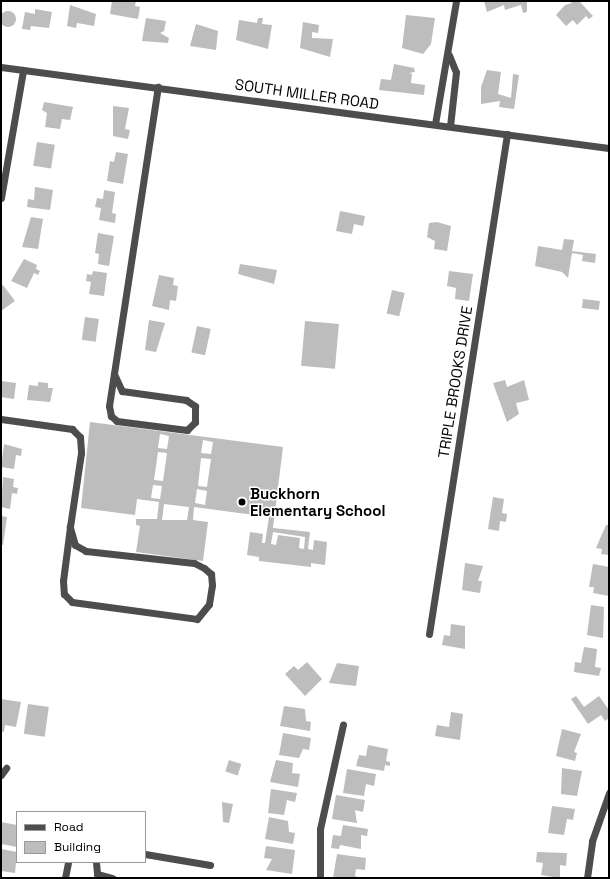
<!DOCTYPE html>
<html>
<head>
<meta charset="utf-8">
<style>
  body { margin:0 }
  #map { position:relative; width:610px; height:879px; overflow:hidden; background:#fff; font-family:"Space Grotesk",sans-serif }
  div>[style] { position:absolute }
  .building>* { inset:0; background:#bdbdbd; transform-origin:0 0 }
  .round { border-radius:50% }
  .minor>* { height:7px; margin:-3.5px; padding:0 3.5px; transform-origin:3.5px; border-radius:3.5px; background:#4d4d4d }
  .dots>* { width:11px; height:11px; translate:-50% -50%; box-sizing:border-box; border:2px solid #fff; border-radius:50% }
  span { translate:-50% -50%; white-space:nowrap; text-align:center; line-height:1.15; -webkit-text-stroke:3px #fff; paint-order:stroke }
  .street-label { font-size:15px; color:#000 }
  .poi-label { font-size:15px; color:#000; font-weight:700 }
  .left { translate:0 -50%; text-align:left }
  .frame { position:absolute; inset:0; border:2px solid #000; pointer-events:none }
  .legend { position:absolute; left:16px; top:811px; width:130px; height:52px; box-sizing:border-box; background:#fff; border:1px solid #999; margin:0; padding:5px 7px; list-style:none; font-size:12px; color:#000 }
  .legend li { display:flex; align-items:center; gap:8px; height:20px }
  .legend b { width:20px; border:1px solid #999 }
</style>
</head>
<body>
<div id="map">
  <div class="building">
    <i style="clip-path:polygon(112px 1px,136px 1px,135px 6px,140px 7px,138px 19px,110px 14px)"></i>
    <i style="clip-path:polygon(484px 1px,527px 1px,527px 12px,523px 13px,521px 5px,505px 10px,504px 5px,487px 12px)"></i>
    <i style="clip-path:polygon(570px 1px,579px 1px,593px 16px,589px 19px,586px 16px,577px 25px,573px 20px,566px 26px,556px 15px,565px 5px,572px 3px)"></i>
    <i style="clip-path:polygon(70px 5px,96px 14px,94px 26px,77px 23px,76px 28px,67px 26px)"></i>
    <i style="clip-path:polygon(35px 9px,52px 12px,49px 28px,31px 26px,30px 30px,22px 29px,25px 12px,35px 14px)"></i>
    <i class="round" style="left:0;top:11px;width:16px;height:16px"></i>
    <i style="clip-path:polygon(406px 15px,435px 18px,431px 44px,423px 54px,402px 48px)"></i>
    <i style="clip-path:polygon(146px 18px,166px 21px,164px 31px,160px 33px,169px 38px,168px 43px,142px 41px)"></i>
    <i style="clip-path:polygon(258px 18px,263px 18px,262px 24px,272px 25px,268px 49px,236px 40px,239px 20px,257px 23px)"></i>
    <i style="clip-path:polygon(303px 22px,319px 25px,318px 33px,312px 32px,312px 38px,333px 39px,330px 57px,300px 48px)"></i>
    <i style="clip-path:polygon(196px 24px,218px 31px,216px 50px,190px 46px)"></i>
    <i style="clip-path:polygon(394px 64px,414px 68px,415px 72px,409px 73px,412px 74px,411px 83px,425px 85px,424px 95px,379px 90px,381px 79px,391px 80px)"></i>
    <i style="clip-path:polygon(487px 70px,501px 72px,498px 94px,511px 98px,513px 74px,519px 75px,514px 109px,499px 107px,500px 101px,481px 104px,481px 87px)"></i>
    <i style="clip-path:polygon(44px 102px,73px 107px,70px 120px,62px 119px,60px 129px,45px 127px,47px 113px,42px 110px)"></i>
    <i style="clip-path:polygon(113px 106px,129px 108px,125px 129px,130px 130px,128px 139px,113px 136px)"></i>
    <i style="left:37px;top:142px;width:18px;height:24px;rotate:9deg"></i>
    <i style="clip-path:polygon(116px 152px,128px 154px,123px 184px,107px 181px,110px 161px,114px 162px)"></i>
    <i style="clip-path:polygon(35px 187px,53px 190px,50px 210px,27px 207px,28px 199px,34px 200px)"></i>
    <i style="clip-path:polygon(104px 190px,115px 192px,112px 213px,116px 214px,115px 223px,99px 220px,101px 208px,95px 207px,97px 198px,103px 199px)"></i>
    <i style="clip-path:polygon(340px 211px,365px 216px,363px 226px,354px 224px,352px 234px,336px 231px)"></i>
    <i style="clip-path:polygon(31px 217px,43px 219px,38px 249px,22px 247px)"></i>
    <i style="clip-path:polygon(437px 222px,451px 226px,447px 251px,434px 249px,435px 241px,427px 237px,429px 223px)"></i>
    <i style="clip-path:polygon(98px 233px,114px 236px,109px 266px,98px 264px,99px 254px,95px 253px)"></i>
    <i style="clip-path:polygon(564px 239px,574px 240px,572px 251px,596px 254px,595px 263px,582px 261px,583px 255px,572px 253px,568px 278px,562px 272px,535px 266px,538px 246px,562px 250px)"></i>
    <i style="clip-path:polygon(24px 259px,37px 265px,36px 269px,40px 271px,38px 275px,34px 273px,27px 288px,11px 281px)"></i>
    <i style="clip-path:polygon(240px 264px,277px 270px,274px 284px,238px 274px)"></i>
    <i style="clip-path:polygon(93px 271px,107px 273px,104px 296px,89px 294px,91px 282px,86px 281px,87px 274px,92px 275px)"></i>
    <i style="clip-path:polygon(449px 271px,473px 274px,469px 301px,455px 299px,456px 288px,447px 286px)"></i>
    <i style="clip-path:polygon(159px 275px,174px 278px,173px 285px,178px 286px,176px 301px,170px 300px,169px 310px,152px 306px)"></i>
    <i style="clip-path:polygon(3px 285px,15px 301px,1px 311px,1px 286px)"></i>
    <i style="left:392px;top:290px;width:13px;height:24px;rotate:13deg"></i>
    <i style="left:583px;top:299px;width:17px;height:9px;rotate:7deg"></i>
    <i style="left:85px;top:317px;width:14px;height:23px;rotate:8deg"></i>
    <i style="clip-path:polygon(149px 320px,165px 323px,156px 352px,145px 350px)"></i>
    <i style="left:305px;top:321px;width:34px;height:45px;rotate:5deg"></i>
    <i style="left:197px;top:326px;width:14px;height:27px;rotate:12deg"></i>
    <i style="clip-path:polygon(505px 380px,507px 387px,524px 380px,529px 400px,516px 403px,519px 414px,507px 422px,493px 383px)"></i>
    <i style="clip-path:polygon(1px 381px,16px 383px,14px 399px,1px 397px)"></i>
    <i style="clip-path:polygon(38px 382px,48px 383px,48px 388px,53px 388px,50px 402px,27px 400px,29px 385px,38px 386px)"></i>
    <i style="clip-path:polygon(evenodd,90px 422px,283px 447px,273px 528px,310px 532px,308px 549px,313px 550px,314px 540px,327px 542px,325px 565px,311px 563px,311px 567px,259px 561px,259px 557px,247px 555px,250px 532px,263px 534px,262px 543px,265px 543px,269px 517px,194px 507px,193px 520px,208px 522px,203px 561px,136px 552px,140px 526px,136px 525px,136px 519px,157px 519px,159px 502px,137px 499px,135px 515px,81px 508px,90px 422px,160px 434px,169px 436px,167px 449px,158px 448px,160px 434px,90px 422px,203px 440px,213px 442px,211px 454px,201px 453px,203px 440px,90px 422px,158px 452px,167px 453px,163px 481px,154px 480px,158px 452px,90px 422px,201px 458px,211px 459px,207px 487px,198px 486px,201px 458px,90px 422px,153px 485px,162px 486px,160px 499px,151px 498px,153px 485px,90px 422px,197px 489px,207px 491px,205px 505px,195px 503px,197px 489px,90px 422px,164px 504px,189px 507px,187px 520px,162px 520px,164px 504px,90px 422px,273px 532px,305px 537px,304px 549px,299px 548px,300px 538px,278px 535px,276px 545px,271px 544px,273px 532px)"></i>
    <i style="clip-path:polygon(4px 444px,22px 449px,21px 456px,16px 455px,14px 469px,1px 467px)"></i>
    <i style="clip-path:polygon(3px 477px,14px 479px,13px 487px,18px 488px,17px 494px,12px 493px,10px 509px,1px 507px)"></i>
    <i style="clip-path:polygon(493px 497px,504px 499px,502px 513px,507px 514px,506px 522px,500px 521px,499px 531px,488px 529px)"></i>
    <i style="clip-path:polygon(1px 516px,7px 517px,3px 545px,1px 545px)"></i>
    <i style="clip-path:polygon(606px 525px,609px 525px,609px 555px,601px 554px,602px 549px,596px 548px)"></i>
    <i style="clip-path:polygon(465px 563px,483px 566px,478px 581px,482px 581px,480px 593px,462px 590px)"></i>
    <i style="clip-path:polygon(593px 564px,609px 567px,609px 596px,593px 593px,594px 587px,589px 587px)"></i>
    <i style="clip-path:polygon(591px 605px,604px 607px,603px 638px,587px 635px)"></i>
    <i style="clip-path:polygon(451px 624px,465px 626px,465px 649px,442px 645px,444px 635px,450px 636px)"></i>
    <i style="clip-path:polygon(584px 647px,597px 649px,595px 667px,601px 668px,599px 676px,574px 672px,575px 662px,581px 663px)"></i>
    <i style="clip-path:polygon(307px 662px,322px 679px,305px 696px,285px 674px,294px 666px,298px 670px)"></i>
    <i style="clip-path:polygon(337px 663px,359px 666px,356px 686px,329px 683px)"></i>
    <i style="clip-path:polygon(576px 696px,584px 707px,599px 696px,609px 710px,609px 718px,605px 721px,601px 715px,588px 724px,571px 699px)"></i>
    <i style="clip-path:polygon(1px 699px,21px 702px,16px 727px,5px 725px,4px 732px,1px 731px)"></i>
    <i style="left:28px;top:704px;width:21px;height:30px;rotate:8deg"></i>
    <i style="clip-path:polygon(284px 706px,305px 709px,306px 721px,311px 722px,310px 731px,280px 726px)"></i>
    <i style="clip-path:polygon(451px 712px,463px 714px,460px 740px,435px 736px,437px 725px,449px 727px)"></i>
    <i style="clip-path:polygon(562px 729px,581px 734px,574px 752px,577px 753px,575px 761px,556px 756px)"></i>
    <i style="clip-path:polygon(283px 733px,311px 738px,309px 750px,303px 749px,299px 758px,279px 755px)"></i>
    <i style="clip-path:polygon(368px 745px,388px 749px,386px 761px,390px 762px,390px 766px,385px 765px,384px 771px,356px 766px,359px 755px,366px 756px)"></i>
    <i style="left:229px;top:760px;width:13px;height:12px;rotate:18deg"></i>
    <i style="clip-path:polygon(276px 760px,293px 763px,292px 773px,300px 774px,298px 787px,270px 782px)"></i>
    <i style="clip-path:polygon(562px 768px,582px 771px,577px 796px,561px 794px)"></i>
    <i style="clip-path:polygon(347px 769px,376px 774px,374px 786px,366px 784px,364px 796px,343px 793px)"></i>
    <i style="clip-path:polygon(271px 789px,297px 793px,295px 802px,287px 800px,284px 815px,268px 813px)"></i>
    <i style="clip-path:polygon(336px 795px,365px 800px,363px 812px,355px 810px,357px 823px,332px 819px)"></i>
    <i style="clip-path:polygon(222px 802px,233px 804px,229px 823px,223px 822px)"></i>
    <i style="clip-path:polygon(552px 806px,575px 809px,573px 820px,567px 819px,564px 835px,548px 833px)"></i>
    <i style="clip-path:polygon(269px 817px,288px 821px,289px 832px,295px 833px,293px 844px,265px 839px)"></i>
    <i style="clip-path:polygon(1px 822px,17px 825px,17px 847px,1px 844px)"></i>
    <i style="clip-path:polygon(343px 825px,368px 829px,367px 836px,361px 835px,361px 849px,340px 845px,339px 849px,331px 848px,333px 835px,341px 836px)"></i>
    <i style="clip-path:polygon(266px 846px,295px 850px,292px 874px,266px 870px,272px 859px,264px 858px)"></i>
    <i style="clip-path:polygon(1px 849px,17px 852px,15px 873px,1px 871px)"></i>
    <i style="clip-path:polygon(537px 852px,567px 853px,566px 866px,560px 865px,560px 878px,541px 875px,543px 863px,536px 862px)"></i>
    <i style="clip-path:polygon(337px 854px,366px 858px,365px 870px,356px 869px,355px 876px,360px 878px,333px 878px)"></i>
  </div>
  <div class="minor">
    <i style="left:449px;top:55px;width:18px;rotate:68deg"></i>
    <i style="left:456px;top:72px;width:54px;rotate:96.3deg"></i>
    <i style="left:1px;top:67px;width:613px;rotate:7.59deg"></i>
    <i style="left:435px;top:124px;width:125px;rotate:-80.3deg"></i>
    <i style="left:1px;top:198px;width:130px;rotate:-80.2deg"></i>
    <i style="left:114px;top:374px;width:19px;rotate:65deg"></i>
    <i style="left:122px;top:391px;width:65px;rotate:8deg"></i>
    <i style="left:186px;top:400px;width:11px;rotate:34deg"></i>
    <i style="left:195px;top:406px;width:16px;rotate:90deg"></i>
    <i style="left:195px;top:422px;width:11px;rotate:135deg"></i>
    <i style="left:187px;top:430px;width:71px;rotate:-172.7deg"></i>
    <i style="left:117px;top:421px;width:8px;rotate:-140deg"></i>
    <i style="left:111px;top:416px;width:10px;rotate:-101deg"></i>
    <i style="left:109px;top:406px;width:323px;rotate:-81.3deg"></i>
    <i style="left:1px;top:419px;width:72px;rotate:8deg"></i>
    <i style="left:72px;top:429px;width:11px;rotate:45deg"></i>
    <i style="left:80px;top:437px;width:16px;rotate:86deg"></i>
    <i style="left:81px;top:453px;width:75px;rotate:98.5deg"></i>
    <i style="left:70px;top:527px;width:54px;rotate:97.4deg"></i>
    <i style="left:63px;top:581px;width:13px;rotate:86deg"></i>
    <i style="left:64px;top:594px;width:11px;rotate:45deg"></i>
    <i style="left:72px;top:602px;width:126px;rotate:7.7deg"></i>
    <i style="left:197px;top:619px;width:19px;rotate:-51deg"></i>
    <i style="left:209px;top:604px;width:19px;rotate:-81deg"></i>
    <i style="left:212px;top:585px;width:11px;rotate:-95deg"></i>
    <i style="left:211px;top:574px;width:9px;rotate:-139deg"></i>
    <i style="left:204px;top:568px;width:11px;rotate:-153deg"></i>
    <i style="left:194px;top:563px;width:109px;rotate:-173.7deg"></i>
    <i style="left:86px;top:551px;width:13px;rotate:-151deg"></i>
    <i style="left:75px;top:545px;width:19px;rotate:-106deg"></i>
    <i style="left:429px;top:634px;width:506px;rotate:-81.13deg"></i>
    <i style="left:1px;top:775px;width:9px;rotate:-54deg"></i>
    <i style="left:145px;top:854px;width:66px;rotate:9.6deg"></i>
    <i style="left:96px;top:862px;width:12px;rotate:85deg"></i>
    <i style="left:97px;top:874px;width:16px;rotate:15deg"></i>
    <i style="left:65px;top:878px;width:16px;rotate:-79deg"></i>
    <i style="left:320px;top:878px;width:49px;rotate:-90deg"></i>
    <i style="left:320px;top:829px;width:107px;rotate:-77.6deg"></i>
    <i style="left:587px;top:878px;width:37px;rotate:-82deg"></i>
    <i style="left:592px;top:841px;width:51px;rotate:-70.5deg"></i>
  </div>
  <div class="dots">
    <i style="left:242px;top:502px;background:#000"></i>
  </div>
  <div class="street-label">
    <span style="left:307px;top:94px;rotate:8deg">SOUTH MILLER ROAD</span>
    <span style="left:455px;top:382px;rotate:-81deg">TRIPLE BROOKS DRIVE</span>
  </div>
  <div class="poi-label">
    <span class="left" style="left:250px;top:502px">Buckhorn<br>Elementary School</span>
  </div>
  <div class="frame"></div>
  <ul class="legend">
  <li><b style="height:5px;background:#4d4d4d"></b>Road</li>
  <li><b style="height:11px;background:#bdbdbd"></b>Building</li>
  </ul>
</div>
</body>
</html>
